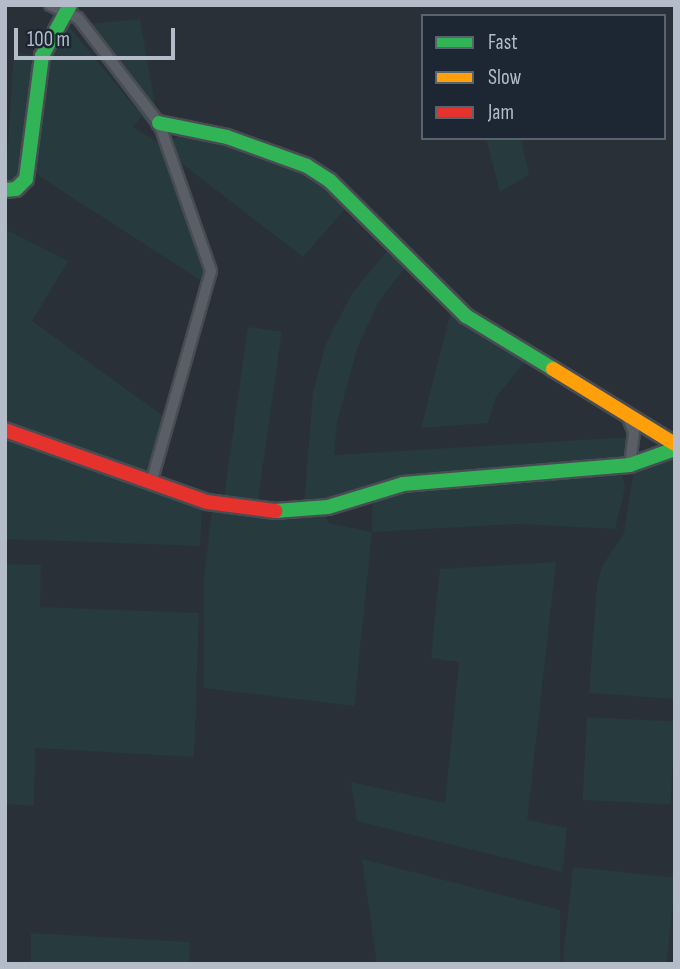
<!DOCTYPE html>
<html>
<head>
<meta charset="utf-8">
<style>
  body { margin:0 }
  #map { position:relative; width:680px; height:969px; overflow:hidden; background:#2a3038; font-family:"Sofia Sans Condensed",sans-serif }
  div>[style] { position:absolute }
  .green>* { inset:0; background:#273a3e; transform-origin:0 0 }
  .stream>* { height:3.5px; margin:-1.75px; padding:0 1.75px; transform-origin:1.75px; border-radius:1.75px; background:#384963 }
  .roads { filter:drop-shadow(2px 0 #484c53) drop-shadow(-2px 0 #484c53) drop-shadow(0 2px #484c53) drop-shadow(0 -2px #484c53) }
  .street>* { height:10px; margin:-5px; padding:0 5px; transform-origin:5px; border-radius:5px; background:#5a5e66 }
  .fast>* { height:14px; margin:-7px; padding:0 7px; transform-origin:7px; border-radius:7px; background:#30b455 }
  .slow>* { height:14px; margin:-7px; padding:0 7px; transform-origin:7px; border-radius:7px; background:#ff9f0a }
  .jam>* { height:14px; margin:-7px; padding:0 7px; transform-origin:7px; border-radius:7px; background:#e5322d }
  span { translate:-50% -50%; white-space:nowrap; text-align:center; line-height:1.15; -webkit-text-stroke:7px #1d2633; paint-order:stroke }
  .frame { position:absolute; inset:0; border:7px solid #b4bcc9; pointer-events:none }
  .legend { position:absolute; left:421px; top:14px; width:245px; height:126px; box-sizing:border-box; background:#1d2633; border:2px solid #59626f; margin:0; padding:9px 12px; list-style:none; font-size:21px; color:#b4bcc9 }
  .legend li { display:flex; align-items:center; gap:14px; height:35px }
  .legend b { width:35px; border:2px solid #59626f }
  .scale { position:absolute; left:14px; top:28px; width:161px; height:32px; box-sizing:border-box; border:4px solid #b4bcc9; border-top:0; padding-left:9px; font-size:21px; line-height:24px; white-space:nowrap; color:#b4bcc9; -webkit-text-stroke:5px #1d2633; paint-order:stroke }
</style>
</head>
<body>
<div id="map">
  <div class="green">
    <i style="clip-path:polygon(140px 19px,157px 116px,89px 24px)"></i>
    <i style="clip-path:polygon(66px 23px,142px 116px,133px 127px,159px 143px,206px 268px,206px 284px,30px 170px,45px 58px)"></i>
    <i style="clip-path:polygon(14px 53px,39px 55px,20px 178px,5px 187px)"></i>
    <i style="clip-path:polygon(181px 133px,293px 166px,323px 182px,347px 207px,303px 257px,177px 160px,171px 142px)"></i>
    <i style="clip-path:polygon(486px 138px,521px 138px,529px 175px,500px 192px)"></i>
    <i style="clip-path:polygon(5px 229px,68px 261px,32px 321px,166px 418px,145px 472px,5px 425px)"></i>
    <i style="clip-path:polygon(388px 250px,406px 267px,379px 301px,358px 346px,337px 422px,334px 455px,631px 437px,627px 462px,509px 472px,505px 467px,490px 468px,489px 473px,377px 484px,304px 505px,313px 393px,326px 343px,353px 292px)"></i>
    <i style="clip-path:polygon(451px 311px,528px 358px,496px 397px,488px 423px,421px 428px)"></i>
    <i style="left:248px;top:327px;width:34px;height:180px;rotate:8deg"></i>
    <i style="clip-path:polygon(5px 437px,196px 501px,202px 512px,200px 546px,5px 539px)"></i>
    <i style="clip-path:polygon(675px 454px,675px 699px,589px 693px,597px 586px,602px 566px,624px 533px,634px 469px)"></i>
    <i style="clip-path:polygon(622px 474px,625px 488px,615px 529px,517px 524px,372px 532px,354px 706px,204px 688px,204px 578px,212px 509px,281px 518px,326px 515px,328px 523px,372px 532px,373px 492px)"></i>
    <i style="clip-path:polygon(556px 562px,527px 820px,567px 828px,562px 872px,357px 821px,351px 782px,445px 803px,459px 662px,431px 658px,440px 569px)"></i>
    <i style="clip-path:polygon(5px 564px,41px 565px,40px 607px,199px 613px,194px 757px,35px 748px,34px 806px,5px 804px)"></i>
    <i style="left:587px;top:717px;width:88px;height:83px;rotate:3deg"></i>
    <i style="clip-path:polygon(362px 859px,560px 910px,560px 964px,377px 964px)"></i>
    <i style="left:573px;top:867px;width:103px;height:97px;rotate:6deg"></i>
    <i style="clip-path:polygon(31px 933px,190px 942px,189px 964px,31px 964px)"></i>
  </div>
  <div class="stream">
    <i style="left:87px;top:38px;width:114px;rotate:53.2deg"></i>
    <i style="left:192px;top:202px;width:71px;rotate:70.3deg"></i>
  </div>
  <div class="roads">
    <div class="street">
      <i style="left:50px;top:5px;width:31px;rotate:25deg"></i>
      <i style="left:78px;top:18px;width:133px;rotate:52.4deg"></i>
      <i style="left:159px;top:123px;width:157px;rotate:70.6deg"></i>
      <i style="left:211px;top:271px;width:216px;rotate:105.8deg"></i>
      <i style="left:628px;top:418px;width:15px;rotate:67deg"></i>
      <i style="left:634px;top:432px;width:33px;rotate:97deg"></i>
    </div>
    <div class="fast">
      <i style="left:159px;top:123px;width:69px;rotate:11.6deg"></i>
      <i style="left:227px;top:137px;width:85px;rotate:19.9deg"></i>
      <i style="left:307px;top:166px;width:27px;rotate:33deg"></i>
      <i style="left:330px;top:181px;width:192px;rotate:44.8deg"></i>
      <i style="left:466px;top:316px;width:102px;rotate:31.3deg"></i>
      <i style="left:5px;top:190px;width:11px;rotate:-5deg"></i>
      <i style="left:16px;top:189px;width:14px;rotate:-45deg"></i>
      <i style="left:26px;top:179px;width:124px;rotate:-82.6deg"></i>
      <i style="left:42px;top:56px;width:58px;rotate:-61.2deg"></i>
      <i style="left:275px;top:511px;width:53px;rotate:-4.3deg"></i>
      <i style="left:328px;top:507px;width:78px;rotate:-17deg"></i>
      <i style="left:403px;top:484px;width:228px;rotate:-4.8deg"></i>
      <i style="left:630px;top:465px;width:48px;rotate:-19.6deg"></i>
    </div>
    <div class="slow">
      <i style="left:553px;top:369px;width:143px;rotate:31.6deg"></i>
    </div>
    <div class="jam">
      <i style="left:5px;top:430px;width:214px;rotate:19.6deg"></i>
      <i style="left:207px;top:502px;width:69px;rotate:7.5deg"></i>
    </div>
  </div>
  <div class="frame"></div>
  <ul class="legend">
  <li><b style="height:9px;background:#30b455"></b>Fast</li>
  <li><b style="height:9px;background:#ff9f0a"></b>Slow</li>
  <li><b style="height:9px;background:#e5322d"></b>Jam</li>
  </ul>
  <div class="scale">100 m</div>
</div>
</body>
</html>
